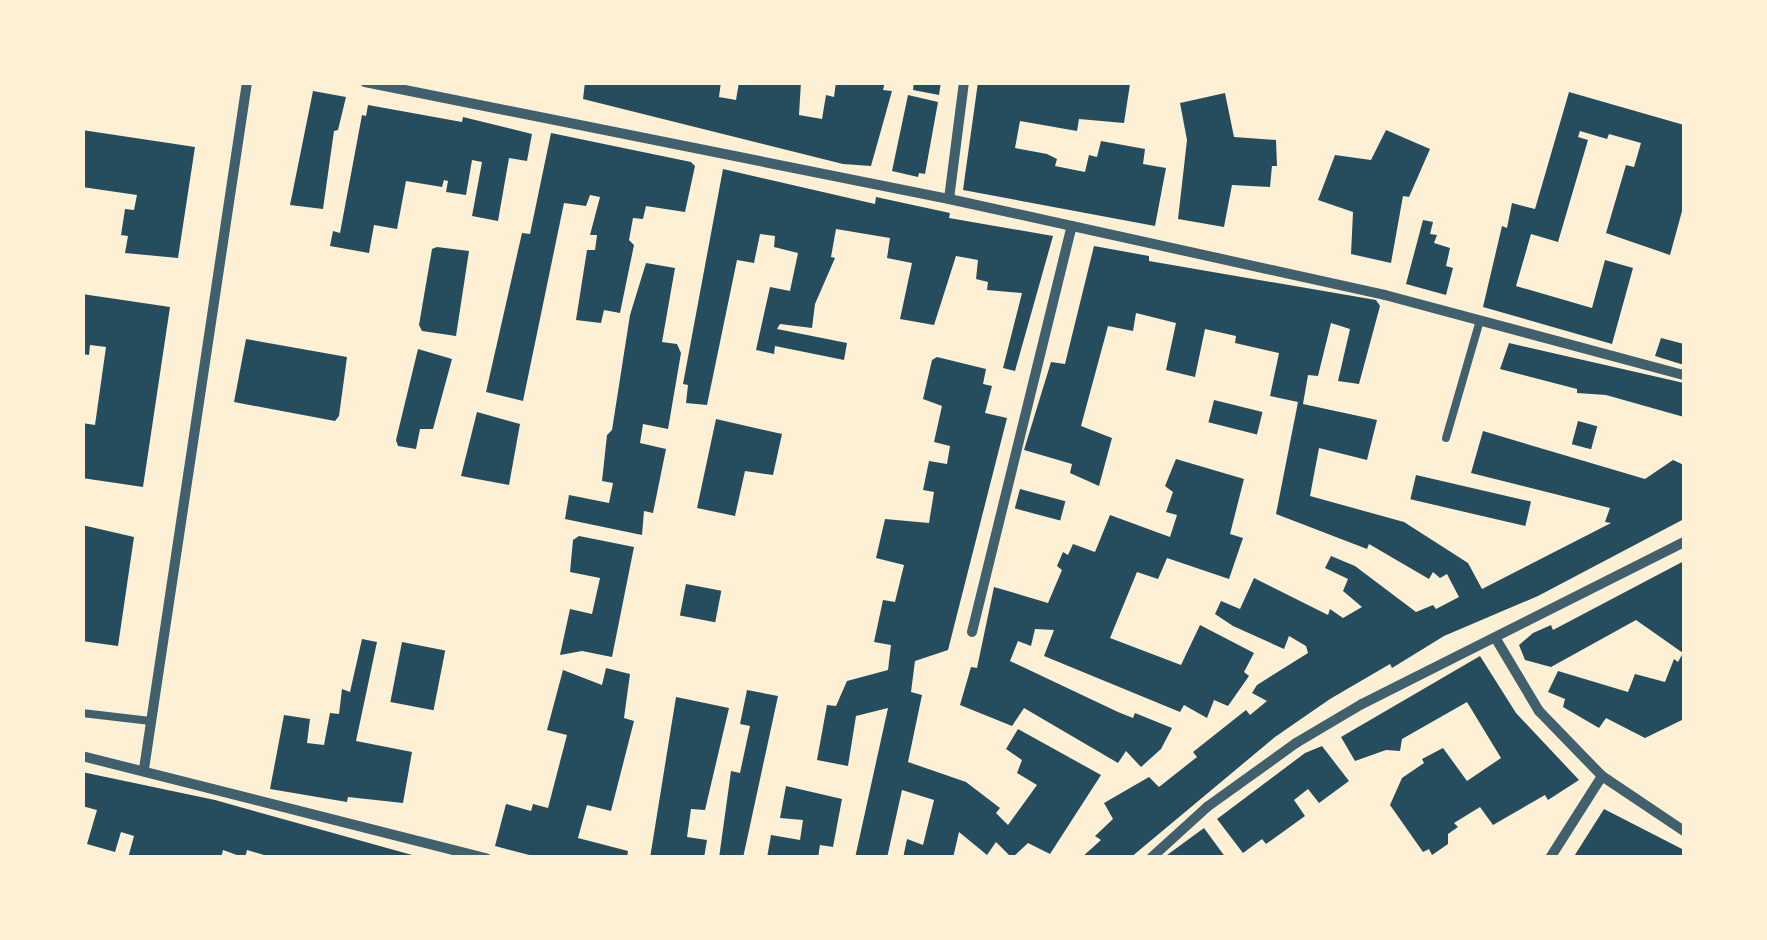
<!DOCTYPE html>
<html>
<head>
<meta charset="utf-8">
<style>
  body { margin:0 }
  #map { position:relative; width:1767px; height:940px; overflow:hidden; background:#fdf0d5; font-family:"Exo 2",sans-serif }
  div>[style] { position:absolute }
  .building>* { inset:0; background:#264d5e; transform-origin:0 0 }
  .service>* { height:8px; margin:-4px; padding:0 4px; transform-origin:4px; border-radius:4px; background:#3f606c }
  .minor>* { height:10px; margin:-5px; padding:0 5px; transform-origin:5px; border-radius:5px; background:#3f606c }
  span { translate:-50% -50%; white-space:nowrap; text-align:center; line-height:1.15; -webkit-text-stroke:9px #fdf0d5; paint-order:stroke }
  .frame { position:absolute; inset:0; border:85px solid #fdf0d5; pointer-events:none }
</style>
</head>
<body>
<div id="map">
  <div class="building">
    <i style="clip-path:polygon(585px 82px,721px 82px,719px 97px,736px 100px,739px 82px,801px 82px,799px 115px,822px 119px,826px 95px,834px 97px,836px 82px,885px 82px,883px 90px,892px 91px,871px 166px,843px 164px,583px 99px)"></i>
    <i style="clip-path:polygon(914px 82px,941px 82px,939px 95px,913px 90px)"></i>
    <i style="clip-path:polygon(978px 82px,1130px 84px,1124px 123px,1079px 119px,1077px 131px,1020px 121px,1015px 148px,1047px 154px,1057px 159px,1055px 166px,1085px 172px,1089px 155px,1097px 157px,1101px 141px,1145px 149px,1143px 164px,1166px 168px,1155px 226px,963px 190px)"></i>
    <i style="clip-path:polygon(313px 91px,346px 97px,338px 130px,334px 131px,323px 209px,290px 205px)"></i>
    <i style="clip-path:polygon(1569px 92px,1684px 125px,1684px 204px,1670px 255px,1606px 233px,1626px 165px,1634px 167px,1641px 143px,1609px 134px,1607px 139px,1580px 131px,1578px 137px,1588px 140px,1558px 242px,1531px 234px,1516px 286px,1592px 308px,1605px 260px,1633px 268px,1612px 344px,1483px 307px,1502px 226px,1507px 228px,1512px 203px,1535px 209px)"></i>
    <i style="clip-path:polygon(1225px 93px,1234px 137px,1276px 140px,1277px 166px,1272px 166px,1270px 187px,1232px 185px,1224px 227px,1178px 219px,1187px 140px,1180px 103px)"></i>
    <i style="clip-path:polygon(908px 95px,938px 102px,925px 174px,919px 173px,918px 177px,892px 171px)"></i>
    <i style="clip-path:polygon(368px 105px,462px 122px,463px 117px,532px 134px,527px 161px,509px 158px,498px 221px,472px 216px,482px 162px,472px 160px,466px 195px,446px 192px,448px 181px,444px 180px,442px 187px,406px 181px,397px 229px,374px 225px,369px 253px,330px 246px,333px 231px,340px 233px,362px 115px,366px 116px)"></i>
    <i style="clip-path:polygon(82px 130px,195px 147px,178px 258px,125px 253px,128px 236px,121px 235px,125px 209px,134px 210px,137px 195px,82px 187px)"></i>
    <i style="clip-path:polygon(1386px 130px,1430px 149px,1409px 197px,1403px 196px,1391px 263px,1351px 254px,1353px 212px,1318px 200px,1335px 155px,1371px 160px)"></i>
    <i style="clip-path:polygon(551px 133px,691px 162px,695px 166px,685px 212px,646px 206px,643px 219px,633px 218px,629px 240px,634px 245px,620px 313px,604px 310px,601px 323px,576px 320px,587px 250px,595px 250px,597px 235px,590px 235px,600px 197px,590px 195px,586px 206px,564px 203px,523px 401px,486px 392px,522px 233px,530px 234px)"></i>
    <i style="clip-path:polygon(723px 169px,875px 204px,876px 197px,950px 213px,949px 218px,1053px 236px,1015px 371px,1003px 368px,1022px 293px,987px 290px,988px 282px,976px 279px,978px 260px,956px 256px,934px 325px,900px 319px,912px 263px,887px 258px,890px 238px,836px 229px,831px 257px,835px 258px,815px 304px,812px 328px,780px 324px,777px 329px,847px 343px,844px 360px,775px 346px,774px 354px,756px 350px,770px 287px,790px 291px,798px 253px,774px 247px,775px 236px,760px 234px,754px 263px,737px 260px,707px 405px,686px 403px,688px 385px,683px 384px)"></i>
    <i style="clip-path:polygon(1423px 220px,1433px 222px,1430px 234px,1437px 235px,1434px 243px,1450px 248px,1446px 266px,1453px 268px,1446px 295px,1406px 284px)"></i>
    <i style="clip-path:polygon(1094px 246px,1149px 256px,1149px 261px,1376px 300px,1380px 306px,1359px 384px,1338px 381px,1350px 329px,1331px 323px,1318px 376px,1308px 375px,1303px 404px,1377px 420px,1367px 460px,1319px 448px,1310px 496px,1404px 522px,1468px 563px,1482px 589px,1611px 523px,1605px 522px,1610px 508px,1471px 473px,1483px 431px,1645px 479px,1673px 460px,1684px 465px,1684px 519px,1538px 596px,1444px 636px,1392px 668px,1390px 664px,1330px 699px,1275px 737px,1130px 858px,1081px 858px,1101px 840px,1095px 836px,1113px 819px,1104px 803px,1149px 777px,1159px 787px,1197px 757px,1193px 752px,1246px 710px,1250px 715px,1267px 701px,1252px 693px,1257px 685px,1308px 653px,1306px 646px,1289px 636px,1284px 649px,1233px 626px,1215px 614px,1221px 601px,1240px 609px,1254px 578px,1328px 615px,1330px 609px,1343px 618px,1362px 607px,1343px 591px,1348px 579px,1325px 568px,1331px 556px,1355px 566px,1416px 612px,1433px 605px,1436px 609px,1459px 597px,1447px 574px,1440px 578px,1433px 572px,1429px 579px,1369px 544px,1367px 549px,1276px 514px,1298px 402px,1270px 396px,1279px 353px,1235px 343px,1236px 336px,1205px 329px,1195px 377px,1166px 370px,1176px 323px,1136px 313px,1133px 331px,1108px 326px,1081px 426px,1112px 438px,1099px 486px,1070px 473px,1072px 464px,1024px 450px,1051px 362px,1065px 364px)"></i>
    <i style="clip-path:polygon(437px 247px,469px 251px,456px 336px,422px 331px,419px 325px,432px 249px)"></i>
    <i style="clip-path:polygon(646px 263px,675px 268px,662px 342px,677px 344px,681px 353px,668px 429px,643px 424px,640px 443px,666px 449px,653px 513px,644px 511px,642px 535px,565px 519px,569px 495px,609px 503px,613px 483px,602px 481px,607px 435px,612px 430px,630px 315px)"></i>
    <i style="clip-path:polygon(82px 294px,170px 307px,143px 487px,82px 478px,82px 423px,95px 425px,106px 347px,90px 345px,89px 355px,82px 354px)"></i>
    <i style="clip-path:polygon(1661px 338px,1684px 344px,1684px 365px,1655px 356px)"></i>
    <i style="clip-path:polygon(246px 339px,347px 357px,339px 416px,335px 421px,234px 402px)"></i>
    <i style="clip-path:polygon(1509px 343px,1684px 383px,1684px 417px,1606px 395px,1577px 393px,1577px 389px,1500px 369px)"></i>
    <i style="clip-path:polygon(418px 349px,452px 359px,433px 429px,420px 429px,416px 449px,398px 446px,396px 440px)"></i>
    <i style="clip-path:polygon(937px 357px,986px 369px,983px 384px,992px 386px,985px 413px,1007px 418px,948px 650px,915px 661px,911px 692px,922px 695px,908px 762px,966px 782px,1000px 808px,996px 813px,1008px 825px,1037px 785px,1017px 773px,1022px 760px,1006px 749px,1018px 729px,1101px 775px,1050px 854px,1028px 843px,1012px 858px,996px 842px,987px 855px,959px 832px,953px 858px,903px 858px,907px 839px,923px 845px,934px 800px,902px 790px,887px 858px,855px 858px,888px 708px,856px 716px,848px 766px,817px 760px,827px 705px,836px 706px,847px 681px,888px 670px,891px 645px,874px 642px,883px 600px,895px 602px,904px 565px,876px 558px,885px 519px,929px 523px,934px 492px,923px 490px,929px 461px,947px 464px,950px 446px,934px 442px,942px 406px,923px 399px,932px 360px)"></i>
    <i style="left:1214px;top:400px;width:50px;height:23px;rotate:14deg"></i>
    <i style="clip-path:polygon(477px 412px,520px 424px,509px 485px,461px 476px)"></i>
    <i style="clip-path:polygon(716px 419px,782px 434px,773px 475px,745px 471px,735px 516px,697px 508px)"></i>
    <i style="left:1578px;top:421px;width:20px;height:24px;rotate:15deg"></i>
    <i style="clip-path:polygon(1176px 459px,1244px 479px,1230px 534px,1243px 538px,1229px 579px,1167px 558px,1158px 579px,1137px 572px,1110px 638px,1181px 665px,1200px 625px,1254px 653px,1244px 672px,1249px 676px,1228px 706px,1214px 700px,1207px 718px,1184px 705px,1180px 712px,1044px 656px,1054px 630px,1035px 629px,1031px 646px,1018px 641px,1010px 661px,1118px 712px,1133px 718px,1135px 713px,1172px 728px,1161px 749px,1141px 767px,1126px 751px,1118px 763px,1024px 708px,1012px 726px,960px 705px,971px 667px,977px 668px,994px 587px,1048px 603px,1062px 570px,1057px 566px,1063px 552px,1068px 555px,1073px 544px,1095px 552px,1110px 515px,1170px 537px,1177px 515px,1166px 512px,1173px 492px,1165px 486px)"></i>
    <i style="left:1416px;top:475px;width:118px;height:25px;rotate:13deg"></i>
    <i style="left:1020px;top:489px;width:47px;height:20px;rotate:15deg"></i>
    <i style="clip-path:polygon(82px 525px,134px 537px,118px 646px,82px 641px)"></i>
    <i style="clip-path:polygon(579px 536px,634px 547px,612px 657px,582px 651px,560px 655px,570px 609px,592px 614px,600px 578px,570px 572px,573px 540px)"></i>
    <i style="clip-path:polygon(1684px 561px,1684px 719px,1645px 738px,1606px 718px,1599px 728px,1563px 707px,1565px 699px,1548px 692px,1558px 671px,1628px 692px,1635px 674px,1665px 682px,1674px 659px,1678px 662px,1683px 653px,1636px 620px,1551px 667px,1525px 660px,1519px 645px,1533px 633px,1551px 625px,1553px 630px)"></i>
    <i style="left:686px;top:584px;width:36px;height:32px;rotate:11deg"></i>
    <i style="clip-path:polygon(362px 639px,377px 642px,356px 741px,412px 752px,403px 803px,348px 797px,347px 802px,270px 789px,284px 715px,310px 719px,307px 743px,324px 745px,330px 713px,339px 714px,342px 689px,350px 692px)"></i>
    <i style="left:402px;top:642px;width:44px;height:61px;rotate:11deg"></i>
    <i style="clip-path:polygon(1480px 656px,1516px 713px,1579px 780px,1548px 800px,1545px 795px,1493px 825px,1480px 807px,1454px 823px,1458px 827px,1448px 834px,1448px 844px,1432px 855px,1429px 849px,1423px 852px,1390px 805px,1402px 778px,1424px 763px,1422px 759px,1443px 748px,1467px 781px,1501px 758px,1467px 702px,1402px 739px,1400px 751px,1386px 750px,1355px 761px,1341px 737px)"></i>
    <i style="clip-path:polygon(606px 668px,630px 674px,624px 718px,634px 721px,611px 811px,587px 805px,578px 838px,628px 851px,627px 858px,541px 858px,495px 846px,506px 804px,531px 811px,533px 804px,548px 808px,567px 735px,547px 730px,563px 670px,602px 685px)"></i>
    <i style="clip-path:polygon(747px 690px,778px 696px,743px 858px,719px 858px,731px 771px,740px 773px,750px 726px,740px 724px)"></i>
    <i style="clip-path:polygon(676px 697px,729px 708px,705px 810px,691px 809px,687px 837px,707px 840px,704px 858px,650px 858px)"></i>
    <i style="clip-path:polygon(1322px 746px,1349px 781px,1319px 803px,1308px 789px,1294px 800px,1305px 816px,1266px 844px,1262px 839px,1243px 853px,1217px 819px,1305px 753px)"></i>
    <i style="clip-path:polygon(82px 772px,215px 800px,423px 858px,274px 858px,247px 850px,245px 858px,223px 850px,221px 858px,128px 858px,134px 836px,121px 832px,115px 852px,87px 844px,97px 810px,82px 806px)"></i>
    <i style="clip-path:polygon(786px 786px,842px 799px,833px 847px,820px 845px,818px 858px,767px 858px,771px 835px,800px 840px,803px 820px,780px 818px)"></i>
    <i style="clip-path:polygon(1604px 809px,1684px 850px,1684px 858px,1573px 858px)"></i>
    <i style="clip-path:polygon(1204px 828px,1226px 858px,1163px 858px)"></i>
  </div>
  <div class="service">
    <i style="left:1446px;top:438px;width:123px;rotate:-73.9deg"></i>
    <i style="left:82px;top:713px;width:69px;rotate:6.6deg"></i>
  </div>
  <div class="minor">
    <i style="left:365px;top:82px;width:596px;rotate:11.33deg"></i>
    <i style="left:949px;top:199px;width:446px;rotate:12.4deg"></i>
    <i style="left:1385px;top:295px;width:310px;rotate:15deg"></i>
    <i style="left:949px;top:199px;width:118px;rotate:-82.7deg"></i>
    <i style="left:972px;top:632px;width:418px;rotate:-76.2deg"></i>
    <i style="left:1496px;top:639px;width:84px;rotate:59.2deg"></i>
    <i style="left:1539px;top:711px;width:91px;rotate:45.9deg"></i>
    <i style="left:1602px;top:776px;width:99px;rotate:33.9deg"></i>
    <i style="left:82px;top:756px;width:417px;rotate:14.2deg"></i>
    <i style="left:144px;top:769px;width:695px;rotate:-81.47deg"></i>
    <i style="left:1151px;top:858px;width:76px;rotate:-42.3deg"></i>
    <i style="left:1207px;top:807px;width:110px;rotate:-35.7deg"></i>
    <i style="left:1296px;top:743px;width:77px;rotate:-30.6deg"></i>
    <i style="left:1362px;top:704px;width:360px;rotate:-26.7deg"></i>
    <i style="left:1550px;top:858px;width:97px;rotate:-57.6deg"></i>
  </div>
  <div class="frame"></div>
</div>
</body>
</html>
